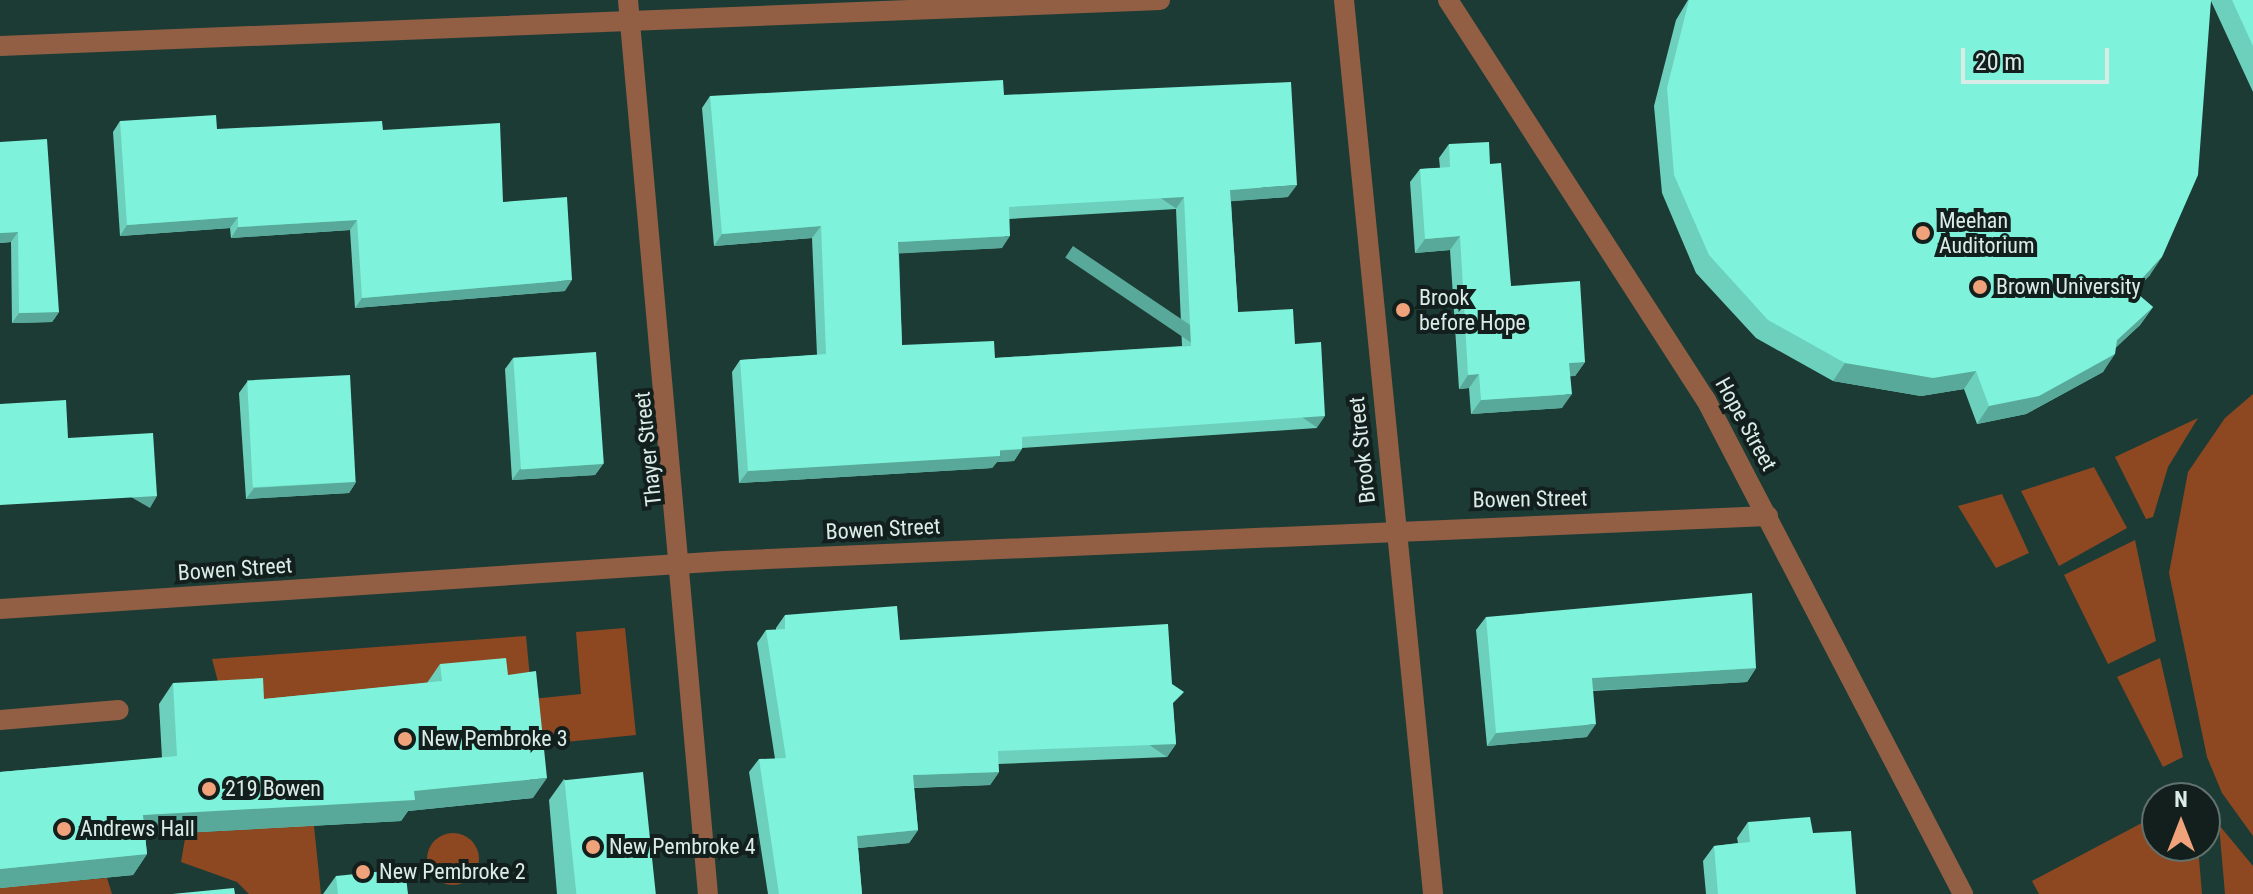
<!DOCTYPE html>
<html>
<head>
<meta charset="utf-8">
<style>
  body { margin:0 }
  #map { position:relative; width:2253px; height:894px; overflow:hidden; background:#1d3b35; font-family:"Roboto Condensed",sans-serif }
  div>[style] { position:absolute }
  .green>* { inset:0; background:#8d4822 }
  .round { border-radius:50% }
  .service>* { height:20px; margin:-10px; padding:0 10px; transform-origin:10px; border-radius:10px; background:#925f45 }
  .minor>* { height:20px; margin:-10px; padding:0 10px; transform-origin:10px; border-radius:10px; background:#925f45 }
  .tertiary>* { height:20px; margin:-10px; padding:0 10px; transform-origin:10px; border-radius:10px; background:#925f45 }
  .wall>* { inset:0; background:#6cd0bc }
  .shaded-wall>* { inset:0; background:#58a999; transform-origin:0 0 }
  .building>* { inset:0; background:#7ef2db; transform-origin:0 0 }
  .dots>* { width:22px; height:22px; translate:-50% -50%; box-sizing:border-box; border:4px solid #121f1c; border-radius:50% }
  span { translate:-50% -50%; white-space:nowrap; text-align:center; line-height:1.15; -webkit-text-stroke:8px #121f1c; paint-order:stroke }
  .poi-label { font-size:22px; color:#dbece8 }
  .left { translate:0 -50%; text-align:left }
  .street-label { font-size:22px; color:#dbece8 }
  .north { position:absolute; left:2141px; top:782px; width:80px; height:80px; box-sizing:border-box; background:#121f1c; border:2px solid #62716e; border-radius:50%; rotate:0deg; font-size:22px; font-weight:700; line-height:32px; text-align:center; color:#dbece8 }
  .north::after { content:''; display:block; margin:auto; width:28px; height:36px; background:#f0a27a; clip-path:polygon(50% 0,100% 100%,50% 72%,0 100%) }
  .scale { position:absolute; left:1961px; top:48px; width:148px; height:36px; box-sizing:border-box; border:4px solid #dbece8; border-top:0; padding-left:10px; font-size:24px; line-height:28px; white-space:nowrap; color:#dbece8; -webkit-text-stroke:6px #121f1c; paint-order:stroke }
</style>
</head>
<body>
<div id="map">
  <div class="green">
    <i style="clip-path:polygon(2253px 394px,2253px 836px,2222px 793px,2207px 757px,2169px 573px,2188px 472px,2225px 418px)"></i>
    <i style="clip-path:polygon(2198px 418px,2168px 467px,2153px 517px,2146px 519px,2115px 457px)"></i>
    <i style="clip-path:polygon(2094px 467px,2127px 528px,2059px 566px,2021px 491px)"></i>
    <i style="clip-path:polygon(2002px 494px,2029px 553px,1996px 568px,1958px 506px)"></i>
    <i style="clip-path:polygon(2135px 540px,2156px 641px,2108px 664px,2064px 575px)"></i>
    <i style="clip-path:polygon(625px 628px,636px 735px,545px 744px,529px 762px,289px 794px,314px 826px,321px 894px,249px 894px,237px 882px,181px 862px,186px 833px,257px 829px,212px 659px,526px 636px,532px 699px,581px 694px,576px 632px)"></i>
    <i style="clip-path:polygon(2160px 658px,2183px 757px,2163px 767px,2117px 677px)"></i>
    <i style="clip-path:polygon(2157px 815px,2157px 846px,2198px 846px,2202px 894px,2039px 894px,2032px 881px)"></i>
    <i style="clip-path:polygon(2219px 825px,2253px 866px,2253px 894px,2225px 894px)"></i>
    <i class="round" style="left:427px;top:833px;width:52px;height:52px"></i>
    <i style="clip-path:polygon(107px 878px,112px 894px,0 894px,0 887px)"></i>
  </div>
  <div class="service">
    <i style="left:0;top:720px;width:119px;rotate:-4.8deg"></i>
  </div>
  <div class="minor">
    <i style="left:0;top:46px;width:1161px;rotate:-2.27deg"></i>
    <i style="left:0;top:609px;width:726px;rotate:-3.79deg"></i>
    <i style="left:724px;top:561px;width:1045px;rotate:-2.47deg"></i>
  </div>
  <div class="tertiary">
    <i style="left:628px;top:0;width:898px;rotate:84.89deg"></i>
    <i style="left:1344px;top:0;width:898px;rotate:84.31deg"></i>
    <i style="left:1448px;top:0;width:476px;rotate:57.2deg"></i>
    <i style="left:1706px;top:400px;width:557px;rotate:62.51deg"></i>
  </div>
  <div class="wall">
    <i style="clip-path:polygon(1688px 0,2253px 0,2253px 92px,2211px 1px,2150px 275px,2134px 291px,2153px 307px,2140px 325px,2116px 347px,2103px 372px,2026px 414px,1977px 424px,1964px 389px,1921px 396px,1833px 381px,1756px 338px,1696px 273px,1662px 193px,1654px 106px,1676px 20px)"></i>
    <i style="clip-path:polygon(evenodd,1004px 95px,1288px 197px,1231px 201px,1238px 312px,1295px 344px,1317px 428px,1022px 448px,1014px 461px,997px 462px,992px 468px,739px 483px,732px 372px,740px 360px,817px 355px,812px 238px,714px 246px,702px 108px,710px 96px,1004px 95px,1176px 209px,1182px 346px,995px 358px,902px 345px,899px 253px,1002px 248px,1009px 219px,1176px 209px)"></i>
    <i style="clip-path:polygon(120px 121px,217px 129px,383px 130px,503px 202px,565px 291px,355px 308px,350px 230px,231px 238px,230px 228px,120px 236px,113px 132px)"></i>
    <i style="clip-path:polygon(0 142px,59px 312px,52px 322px,12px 323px,11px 242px,0 243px)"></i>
    <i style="clip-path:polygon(1449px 144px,1490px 164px,1511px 286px,1585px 362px,1575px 376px,1570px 376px,1562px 408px,1471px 414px,1469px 388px,1459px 389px,1450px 250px,1415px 253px,1410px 182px,1420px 169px,1440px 168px,1439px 158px)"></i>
    <i style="clip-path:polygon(513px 358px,603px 464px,595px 475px,512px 480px,505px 369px)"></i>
    <i style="clip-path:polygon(247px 382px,356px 482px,349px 493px,246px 499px,239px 393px)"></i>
    <i style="clip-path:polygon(785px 615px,900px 640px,1173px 707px,1176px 744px,1167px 757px,998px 764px,999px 772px,990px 785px,914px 788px,918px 830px,909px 843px,858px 848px,862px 894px,768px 894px,749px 772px,759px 759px,775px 759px,757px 643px,766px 630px,776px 630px,776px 628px)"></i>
    <i style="clip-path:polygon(1486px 617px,1756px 668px,1747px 682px,1593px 691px,1587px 737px,1487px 746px,1476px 630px)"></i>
    <i style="clip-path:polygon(440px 664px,508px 675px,533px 798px,408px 811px,401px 821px,145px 835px,147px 854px,133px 875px,0 888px,0 772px,162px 758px,159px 704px,173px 683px,264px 699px,427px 683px)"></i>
    <i style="clip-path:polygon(564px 779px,655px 894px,557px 894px,549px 800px)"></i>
    <i style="clip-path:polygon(1748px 822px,1813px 833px,1856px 894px,1706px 894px,1703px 861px,1714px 846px,1738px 843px,1737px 838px)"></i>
    <i style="clip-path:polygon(336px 876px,408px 894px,323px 894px)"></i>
  </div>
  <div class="shaded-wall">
    <i style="clip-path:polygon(1297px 185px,1288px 197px,1222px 202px,1230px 190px)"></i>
    <i style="left:1184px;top:197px;width:14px;height:175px;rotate:124deg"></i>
    <i style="clip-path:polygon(238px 217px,230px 228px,120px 236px,127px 225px)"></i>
    <i style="clip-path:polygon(357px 220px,350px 230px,231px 238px,238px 227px)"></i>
    <i style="clip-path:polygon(821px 226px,812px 238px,714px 246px,722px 234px)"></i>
    <i style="clip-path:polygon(18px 232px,11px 242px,0 243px,0 233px)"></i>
    <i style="clip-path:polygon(1010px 236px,1002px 248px,890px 254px,898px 242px)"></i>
    <i style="clip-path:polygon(1460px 236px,1450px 250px,1415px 253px,1425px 239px)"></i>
    <i style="clip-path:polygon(2162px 257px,2150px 275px,2119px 307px,2132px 289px)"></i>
    <i style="clip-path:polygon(572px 280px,565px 291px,355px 308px,362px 298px)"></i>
    <i style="clip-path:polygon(2153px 307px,2140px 325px,2105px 358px,2117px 340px)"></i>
    <i style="clip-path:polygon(59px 312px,52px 322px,12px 323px,19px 313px)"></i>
    <i style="clip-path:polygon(2115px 354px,2103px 372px,2026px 414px,1977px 424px,1989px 406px)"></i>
    <i style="clip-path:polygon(1585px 362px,1575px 376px,1560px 377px,1569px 363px)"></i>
    <i style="clip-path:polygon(1845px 363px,1976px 371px,1964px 389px,1921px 396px,1833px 381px)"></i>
    <i style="clip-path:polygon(1479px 374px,1469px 388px,1459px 389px,1468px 375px)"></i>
    <i style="clip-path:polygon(1572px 394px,1562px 408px,1471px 414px,1481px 400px)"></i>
    <i style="left:1325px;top:416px;width:14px;height:304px;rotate:124deg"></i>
    <i style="clip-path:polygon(1022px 449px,1014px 461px,997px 462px,992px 468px,739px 483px,748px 471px)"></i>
    <i style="clip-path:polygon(603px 464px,595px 475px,512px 480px,520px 469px)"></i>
    <i style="clip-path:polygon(356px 482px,349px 493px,246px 499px,254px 488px)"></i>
    <i style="left:157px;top:496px;width:14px;height:157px;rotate:120deg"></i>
    <i style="clip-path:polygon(1756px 668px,1747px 682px,1583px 691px,1592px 678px)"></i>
    <i style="clip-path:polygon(1596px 724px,1587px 737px,1487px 746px,1496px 733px)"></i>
    <i style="left:1176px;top:744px;width:16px;height:178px;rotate:125deg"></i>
    <i style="clip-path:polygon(999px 772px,990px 785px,904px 788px,913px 775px)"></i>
    <i style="clip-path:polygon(547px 778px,533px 798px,408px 811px,401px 821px,129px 836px,143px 815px)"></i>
    <i style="clip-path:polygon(918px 830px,909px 843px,848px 849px,857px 836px)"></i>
    <i style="clip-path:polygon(147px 854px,133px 875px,0 888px,0 869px)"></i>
  </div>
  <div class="building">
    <i style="clip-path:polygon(1689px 0,2211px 0,2198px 175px,2162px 257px,2132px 289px,2153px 307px,2117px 340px,2115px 354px,2039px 396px,1989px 406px,1976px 371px,1933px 378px,1845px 363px,1768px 320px,1709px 255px,1674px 175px,1667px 88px)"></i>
    <i style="clip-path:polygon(2232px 0,2253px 0,2253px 46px)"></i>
    <i style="clip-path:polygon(evenodd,1003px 80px,1004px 95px,1291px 82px,1297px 185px,1230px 190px,1238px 312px,1293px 309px,1295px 344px,1321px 342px,1325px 416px,1022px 437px,1022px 449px,1000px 450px,1000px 456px,748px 471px,740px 360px,826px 354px,821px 226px,722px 234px,710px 96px,1003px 80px,1184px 197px,1191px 346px,995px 358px,994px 341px,902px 345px,898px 242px,1010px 236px,1009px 207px,1184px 197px)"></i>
    <i style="clip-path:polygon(216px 115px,217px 129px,382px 121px,383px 130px,500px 123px,503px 202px,567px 197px,572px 280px,362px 298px,357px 220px,238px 227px,238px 217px,127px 225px,120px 121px)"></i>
    <i style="clip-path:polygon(47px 139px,59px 312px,19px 313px,18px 232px,0 233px,0 142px)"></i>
    <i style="clip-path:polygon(1489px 142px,1490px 164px,1501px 163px,1511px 286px,1580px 281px,1585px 362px,1569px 363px,1572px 394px,1481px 400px,1479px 374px,1468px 375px,1460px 236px,1425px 239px,1420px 169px,1450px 167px,1449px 144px)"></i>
    <i style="left:596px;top:352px;width:112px;height:83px;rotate:86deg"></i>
    <i style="left:350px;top:375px;width:107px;height:103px;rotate:87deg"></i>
    <i style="clip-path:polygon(66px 400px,68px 438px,153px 433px,157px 496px,0 505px,0 404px)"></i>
    <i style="clip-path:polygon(1752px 593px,1756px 668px,1592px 678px,1596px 724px,1496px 733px,1486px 617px)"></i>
    <i style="clip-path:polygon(897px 606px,900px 640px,1168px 624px,1172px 684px,1184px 692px,1173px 703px,1176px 744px,998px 751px,999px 772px,913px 775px,918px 830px,857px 836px,862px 894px,779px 894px,759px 759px,786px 758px,766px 630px,785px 629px,785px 615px)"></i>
    <i style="clip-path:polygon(506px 658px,508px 675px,536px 671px,547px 778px,414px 791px,415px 800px,143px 815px,147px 854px,0 869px,0 772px,177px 756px,173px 683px,263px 678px,264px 699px,442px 681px,440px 664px)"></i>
    <i style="left:643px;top:772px;width:123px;height:79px;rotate:84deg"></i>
    <i style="clip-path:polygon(1810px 817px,1813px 833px,1851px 831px,1856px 894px,1718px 894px,1714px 846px,1750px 842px,1748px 822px)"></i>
    <i style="clip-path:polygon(405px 869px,408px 894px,338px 894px,336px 876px)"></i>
    <i style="clip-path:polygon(234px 888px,235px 894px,172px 894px)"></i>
  </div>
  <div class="dots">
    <i style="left:1923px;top:233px;background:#f0a27a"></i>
    <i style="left:1980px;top:287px;background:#f0a27a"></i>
    <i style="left:1403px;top:310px;background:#f0a27a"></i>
    <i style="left:405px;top:739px;background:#f0a27a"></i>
    <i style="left:209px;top:789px;background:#f0a27a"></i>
    <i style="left:64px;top:829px;background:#f0a27a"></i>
    <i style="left:593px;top:847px;background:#f0a27a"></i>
    <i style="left:363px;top:872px;background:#f0a27a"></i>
  </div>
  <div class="poi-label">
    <span class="left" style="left:1939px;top:233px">Meehan<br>Auditorium</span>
    <span class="left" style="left:1996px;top:287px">Brown University</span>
    <span class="left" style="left:1419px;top:310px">Brook<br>before Hope</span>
    <span class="left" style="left:421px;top:739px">New Pembroke 3</span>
    <span class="left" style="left:225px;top:789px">219 Bowen</span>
    <span class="left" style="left:80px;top:829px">Andrews Hall</span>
    <span class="left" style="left:609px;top:847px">New Pembroke 4</span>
    <span class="left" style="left:379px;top:872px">New Pembroke 2</span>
  </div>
  <div class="street-label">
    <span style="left:1746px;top:424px;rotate:61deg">Hope Street</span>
    <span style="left:648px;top:449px;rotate:-96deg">Thayer Street</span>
    <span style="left:1362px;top:450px;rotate:-96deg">Brook Street</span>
    <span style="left:1530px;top:499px;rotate:-1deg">Bowen Street</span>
    <span style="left:883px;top:529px;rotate:-3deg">Bowen Street</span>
    <span style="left:235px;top:569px;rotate:-4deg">Bowen Street</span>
  </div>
  <div class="north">N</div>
  <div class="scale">20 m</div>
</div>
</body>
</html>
